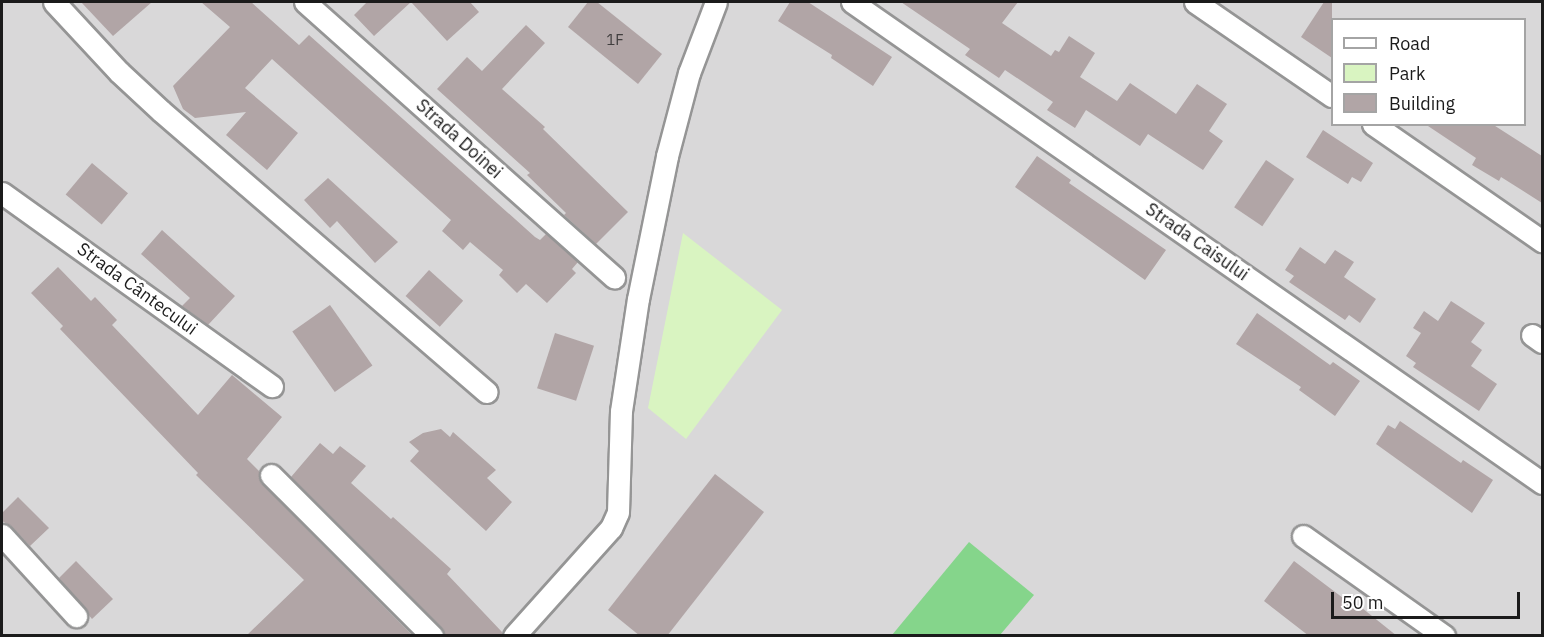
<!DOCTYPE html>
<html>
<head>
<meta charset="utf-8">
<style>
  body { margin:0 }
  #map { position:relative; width:1544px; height:637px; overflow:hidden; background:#ece3e2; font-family:"IBM Plex Sans",sans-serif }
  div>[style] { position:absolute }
  .residential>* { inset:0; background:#d9d8d9 }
  .park>* { inset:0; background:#d9f4c1 }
  .pitch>* { inset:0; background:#85d58b }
  .building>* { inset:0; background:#b1a5a6; transform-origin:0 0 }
  .roads { filter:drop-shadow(2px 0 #959595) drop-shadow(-2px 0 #959595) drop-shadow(0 2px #959595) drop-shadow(0 -2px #959595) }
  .minor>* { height:21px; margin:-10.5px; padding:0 10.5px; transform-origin:10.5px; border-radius:10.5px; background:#fff }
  span { translate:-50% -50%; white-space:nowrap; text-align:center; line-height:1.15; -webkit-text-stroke:5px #fff; paint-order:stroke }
  .number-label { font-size:15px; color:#403e3e }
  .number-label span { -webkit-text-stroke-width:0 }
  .street-label { font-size:18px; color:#1b1b1b }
  .frame { position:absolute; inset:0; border:3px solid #1b1b1b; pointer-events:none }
  .legend { position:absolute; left:1331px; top:18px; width:195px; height:108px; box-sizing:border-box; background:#fff; border:2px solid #a4a4a4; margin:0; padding:8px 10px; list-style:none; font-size:18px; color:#1b1b1b }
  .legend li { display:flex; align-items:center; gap:12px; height:30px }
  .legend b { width:30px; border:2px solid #a4a4a4 }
  .scale { position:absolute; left:1331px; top:592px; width:189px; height:27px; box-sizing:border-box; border:3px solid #1b1b1b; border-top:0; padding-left:8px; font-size:18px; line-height:21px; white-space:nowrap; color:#1b1b1b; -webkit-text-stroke:4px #fff; paint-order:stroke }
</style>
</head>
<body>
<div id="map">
  <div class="residential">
    <i style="clip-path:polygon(evenodd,2px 2px,1542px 2px,1542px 635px,2px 635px,2px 2px,1332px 20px,1524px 20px,1524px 124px,1332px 124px,1332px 20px)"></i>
  </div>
  <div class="park">
    <i style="clip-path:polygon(683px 233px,782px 310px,686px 439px,648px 408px)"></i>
  </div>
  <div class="pitch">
    <i style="clip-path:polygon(969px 542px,1034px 595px,1000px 635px,892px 635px)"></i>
  </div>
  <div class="building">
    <i style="clip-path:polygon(81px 2px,152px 2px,113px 36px)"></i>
    <i style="clip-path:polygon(201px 2px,251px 2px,299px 45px,309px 35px,535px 237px,540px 240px,546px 234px,578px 262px,572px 269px,576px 273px,547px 303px,526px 284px,517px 293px,499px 275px,503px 270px,470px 242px,463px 250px,442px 231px,451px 220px,272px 59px,245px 88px,298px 133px,267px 170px,226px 135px,246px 112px,195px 118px,183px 109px,173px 86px,230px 27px)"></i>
    <i style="clip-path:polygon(367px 2px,470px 2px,479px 12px,447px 41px,411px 2px,374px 36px,354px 15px)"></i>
    <i style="clip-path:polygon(588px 2px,597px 2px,662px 54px,638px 84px,568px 27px)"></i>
    <i style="clip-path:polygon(790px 2px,808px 2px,892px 57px,873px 86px,831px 58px,832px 55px,778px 21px)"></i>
    <i style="clip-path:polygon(901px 2px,1018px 2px,1002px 23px,1051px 56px,1055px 50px,1059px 52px,1069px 36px,1095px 53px,1080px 77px,1117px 101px,1130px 83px,1176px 114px,1197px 84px,1227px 104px,1209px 131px,1223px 141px,1203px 170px,1148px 134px,1140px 146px,1086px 110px,1075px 128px,1047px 110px,1053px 102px,1005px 70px,999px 78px,965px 55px,970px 49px)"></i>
    <i style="clip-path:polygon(1324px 2px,1332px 2px,1332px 58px,1301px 37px)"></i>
    <i style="clip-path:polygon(526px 25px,545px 43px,502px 89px,545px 127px,543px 129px,628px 212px,596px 244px,564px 215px,566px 213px,527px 175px,530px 173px,437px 89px,467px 57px,482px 71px)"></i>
    <i style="clip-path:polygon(1425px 124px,1492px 124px,1542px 156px,1542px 203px,1501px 177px,1499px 181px,1472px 165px,1476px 158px)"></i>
    <i style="clip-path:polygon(1323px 130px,1373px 163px,1361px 182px,1352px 177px,1348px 184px,1306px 157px)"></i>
    <i style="clip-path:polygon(1037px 156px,1071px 180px,1069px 183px,1166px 250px,1145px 280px,1015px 187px)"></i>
    <i style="left:1266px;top:160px;width:34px;height:57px;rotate:34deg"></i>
    <i style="left:92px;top:163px;width:47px;height:41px;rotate:40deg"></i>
    <i style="clip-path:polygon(328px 178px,398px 242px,375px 263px,337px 221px,330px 228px,304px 200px)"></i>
    <i style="clip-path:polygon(162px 230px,235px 296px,208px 325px,182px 306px,190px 298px,141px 254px)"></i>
    <i style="clip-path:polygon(1300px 247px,1325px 264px,1335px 250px,1354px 262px,1344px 277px,1376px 299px,1360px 323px,1349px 315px,1345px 320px,1289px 282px,1294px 276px,1285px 270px)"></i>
    <i style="clip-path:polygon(58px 267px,91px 301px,95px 297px,117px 320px,112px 325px,198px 415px,232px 375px,282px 417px,247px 459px,259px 471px,262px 484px,413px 636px,246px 636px,304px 580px,196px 475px,198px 473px,60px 329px,63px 326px,31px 293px)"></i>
    <i style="left:429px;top:270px;width:46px;height:35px;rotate:42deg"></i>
    <i style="clip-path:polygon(1451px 301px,1485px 323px,1471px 342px,1482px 350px,1471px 366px,1497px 384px,1479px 411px,1413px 367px,1416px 363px,1406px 356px,1421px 333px,1413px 328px,1424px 311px,1438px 321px)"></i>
    <i style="left:330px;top:305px;width:74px;height:46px;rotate:55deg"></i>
    <i style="clip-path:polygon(1257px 313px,1330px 365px,1333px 362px,1360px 381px,1335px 416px,1299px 390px,1301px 387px,1236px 344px)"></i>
    <i style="left:555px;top:333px;width:41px;height:58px;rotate:18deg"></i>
    <i style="clip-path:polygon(1400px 421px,1461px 463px,1463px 460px,1493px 480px,1472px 513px,1376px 444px,1388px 425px,1395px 429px)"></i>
    <i style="clip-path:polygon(441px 429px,450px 437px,453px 432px,496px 470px,487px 478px,512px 502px,486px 531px,410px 461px,419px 451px,409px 442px,423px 433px)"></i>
    <i style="clip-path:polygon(320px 443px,333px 454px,340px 446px,366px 466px,351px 483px,391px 519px,393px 517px,451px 569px,447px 574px,502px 632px,502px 636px,444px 636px,441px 627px,291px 477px)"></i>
    <i style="clip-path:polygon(715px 474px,764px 512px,667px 636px,640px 636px,608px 610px)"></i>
    <i style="clip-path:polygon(18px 497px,49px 528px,30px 546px,11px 526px,2px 521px,2px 513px)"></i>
    <i style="clip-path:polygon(76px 561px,113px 599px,92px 619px,59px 578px)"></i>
    <i style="clip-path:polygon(1294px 561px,1355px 607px,1357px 604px,1397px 636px,1309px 636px,1264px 601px)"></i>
  </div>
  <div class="roads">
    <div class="minor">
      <i style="left:54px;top:2px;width:96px;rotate:47.1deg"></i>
      <i style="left:119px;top:72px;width:57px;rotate:42.9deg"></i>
      <i style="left:161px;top:111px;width:430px;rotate:40.8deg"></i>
      <i style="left:305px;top:2px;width:414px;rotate:41.7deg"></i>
      <i style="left:852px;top:2px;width:841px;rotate:34.88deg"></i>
      <i style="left:1195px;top:2px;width:166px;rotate:34.5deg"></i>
      <i style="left:1373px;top:124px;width:206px;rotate:34.7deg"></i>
      <i style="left:2px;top:193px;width:332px;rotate:35.6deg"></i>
      <i style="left:1532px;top:335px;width:12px;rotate:35deg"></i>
      <i style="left:271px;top:475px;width:228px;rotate:45deg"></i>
      <i style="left:2px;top:535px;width:110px;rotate:47.6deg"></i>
      <i style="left:1303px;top:536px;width:173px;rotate:35.3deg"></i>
      <i style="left:514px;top:636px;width:145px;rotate:-48.1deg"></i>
      <i style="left:611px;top:528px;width:17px;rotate:-66deg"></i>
      <i style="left:618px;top:512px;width:101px;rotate:-88.3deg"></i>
      <i style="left:621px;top:411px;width:113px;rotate:-81.4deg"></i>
      <i style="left:638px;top:299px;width:146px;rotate:-78.5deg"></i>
      <i style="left:667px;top:156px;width:86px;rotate:-75.2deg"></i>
      <i style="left:689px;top:73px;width:76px;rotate:-69.2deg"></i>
    </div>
  </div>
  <div class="number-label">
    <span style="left:615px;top:40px">1F</span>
  </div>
  <div class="street-label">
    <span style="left:459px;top:139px;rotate:42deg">Strada Doinei</span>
    <span style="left:1197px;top:242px;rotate:35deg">Strada Caisului</span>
    <span style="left:137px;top:289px;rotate:36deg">Strada Cântecului</span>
  </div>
  <div class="frame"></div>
  <ul class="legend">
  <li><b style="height:8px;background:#fff"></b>Road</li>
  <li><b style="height:16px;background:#d9f4c1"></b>Park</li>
  <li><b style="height:16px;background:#b1a5a6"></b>Building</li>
  </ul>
  <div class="scale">50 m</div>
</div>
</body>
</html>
